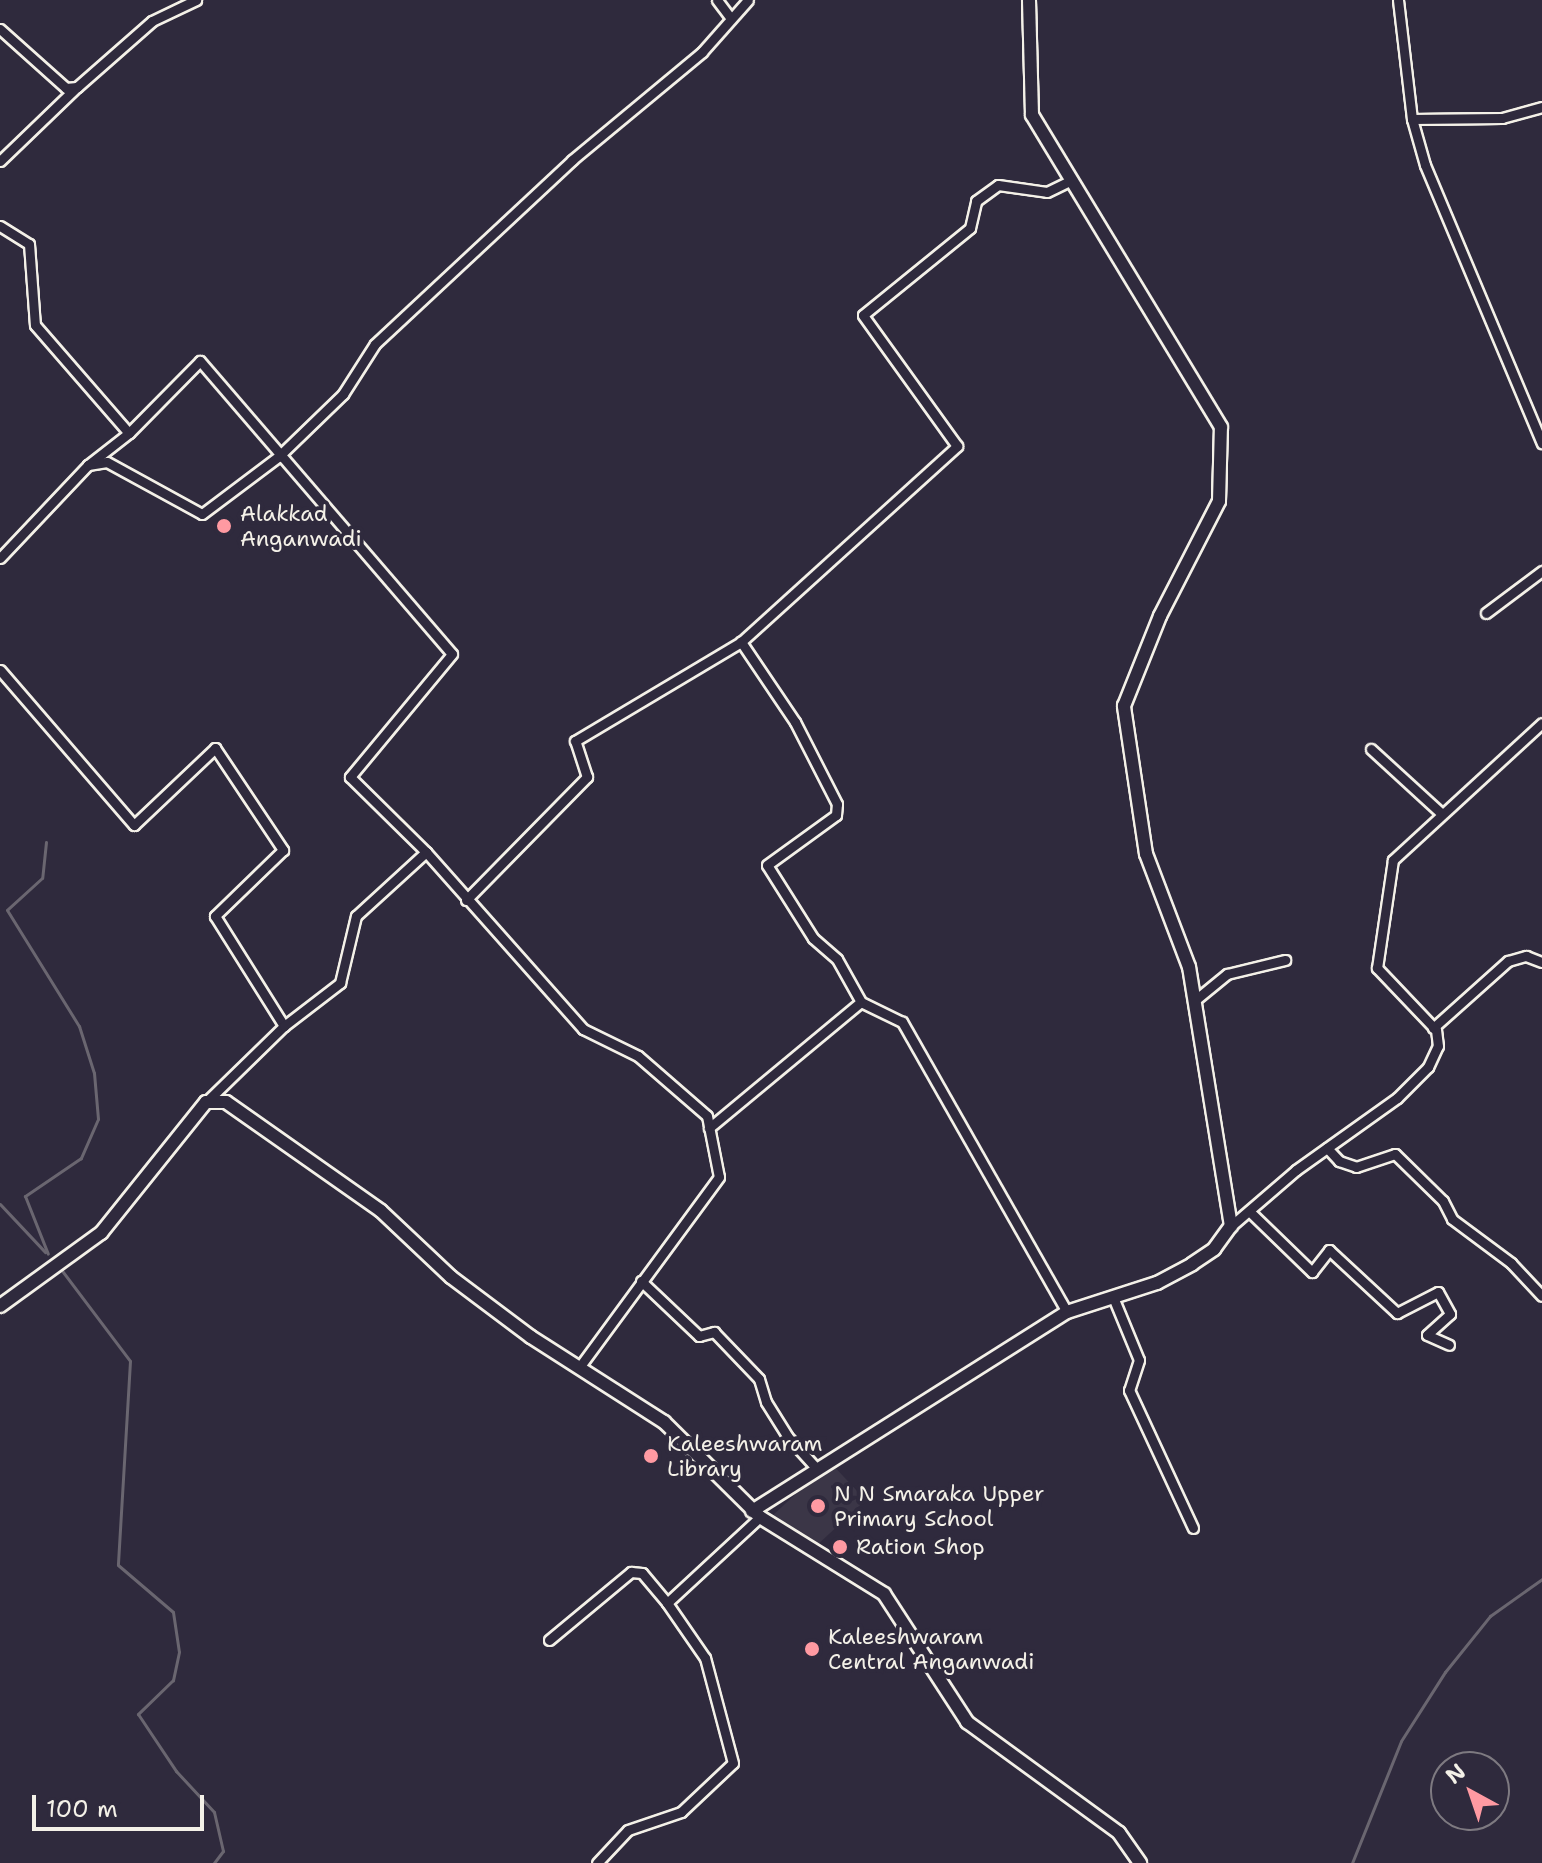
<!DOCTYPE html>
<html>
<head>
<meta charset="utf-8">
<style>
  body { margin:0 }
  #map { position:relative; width:1542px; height:1863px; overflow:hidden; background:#2f2a3d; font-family:"Shantell Sans",sans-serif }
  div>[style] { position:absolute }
  .built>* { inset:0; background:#3b3647; transform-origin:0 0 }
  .stream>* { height:3px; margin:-1.5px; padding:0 1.5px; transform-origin:1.5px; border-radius:1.5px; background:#6a6670 }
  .roads { filter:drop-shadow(2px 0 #f4f1e8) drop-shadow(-2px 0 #f4f1e8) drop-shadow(0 2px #f4f1e8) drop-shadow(0 -2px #f4f1e8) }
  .minor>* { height:9px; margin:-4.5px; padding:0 4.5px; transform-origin:4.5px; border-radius:4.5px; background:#2f2a3d }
  .tertiary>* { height:12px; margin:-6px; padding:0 6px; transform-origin:6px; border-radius:6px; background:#2f2a3d }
  .dots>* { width:22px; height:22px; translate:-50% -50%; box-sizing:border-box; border:4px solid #2f2a3d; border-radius:50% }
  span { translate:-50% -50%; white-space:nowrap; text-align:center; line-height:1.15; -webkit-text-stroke:8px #2f2a3d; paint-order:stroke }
  .poi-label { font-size:22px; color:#f4f1e8 }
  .left { translate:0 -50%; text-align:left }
  .north { position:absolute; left:1430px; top:1751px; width:80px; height:80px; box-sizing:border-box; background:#2f2a3d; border:2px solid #7e7a81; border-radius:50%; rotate:320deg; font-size:22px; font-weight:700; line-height:32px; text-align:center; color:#f4f1e8 }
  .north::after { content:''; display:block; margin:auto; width:28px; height:36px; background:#ff9aa2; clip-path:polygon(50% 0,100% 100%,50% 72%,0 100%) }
  .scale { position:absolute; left:32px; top:1795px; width:172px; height:36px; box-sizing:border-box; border:4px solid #f4f1e8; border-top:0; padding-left:10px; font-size:24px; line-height:28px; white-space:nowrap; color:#f4f1e8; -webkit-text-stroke:6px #2f2a3d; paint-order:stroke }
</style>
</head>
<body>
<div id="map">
  <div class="built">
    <i style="left:830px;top:1462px;width:52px;height:77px;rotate:47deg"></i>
  </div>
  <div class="stream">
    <i style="left:46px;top:842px;width:36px;rotate:96deg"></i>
    <i style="left:42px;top:878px;width:47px;rotate:137.6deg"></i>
    <i style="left:7px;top:910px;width:137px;rotate:58.2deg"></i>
    <i style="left:79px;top:1026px;width:49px;rotate:72.3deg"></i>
    <i style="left:94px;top:1073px;width:46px;rotate:85deg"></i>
    <i style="left:98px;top:1119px;width:43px;rotate:113.6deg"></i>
    <i style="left:81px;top:1158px;width:68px;rotate:145.8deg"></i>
    <i style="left:25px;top:1196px;width:62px;rotate:68.4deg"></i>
    <i style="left:0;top:1204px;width:66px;rotate:46.8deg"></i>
    <i style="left:60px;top:1268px;width:116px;rotate:53deg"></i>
    <i style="left:130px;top:1361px;width:204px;rotate:93.4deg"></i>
    <i style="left:118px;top:1565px;width:72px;rotate:40.5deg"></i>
    <i style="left:173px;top:1612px;width:40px;rotate:81.5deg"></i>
    <i style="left:179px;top:1652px;width:29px;rotate:102deg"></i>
    <i style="left:173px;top:1680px;width:49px;rotate:135.8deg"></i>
    <i style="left:138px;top:1714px;width:69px;rotate:56.3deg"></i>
    <i style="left:176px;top:1771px;width:56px;rotate:47.2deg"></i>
    <i style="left:214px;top:1812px;width:40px;rotate:77deg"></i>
    <i style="left:223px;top:1851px;width:15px;rotate:127deg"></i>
    <i style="left:1352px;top:1863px;width:131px;rotate:-68.1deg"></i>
    <i style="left:1401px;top:1741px;width:82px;rotate:-57.5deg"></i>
    <i style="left:1445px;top:1672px;width:72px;rotate:-51.2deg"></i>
    <i style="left:1490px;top:1616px;width:64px;rotate:-35.4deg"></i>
  </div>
  <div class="roads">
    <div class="minor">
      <i style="left:717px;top:0;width:21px;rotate:53deg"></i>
      <i style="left:1398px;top:0;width:120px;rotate:83.3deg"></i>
      <i style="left:1412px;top:119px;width:48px;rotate:74.2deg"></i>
      <i style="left:1425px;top:165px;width:302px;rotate:67.2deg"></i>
      <i style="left:0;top:29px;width:89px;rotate:41.8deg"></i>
      <i style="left:66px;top:88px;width:11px;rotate:-5deg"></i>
      <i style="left:77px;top:87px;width:100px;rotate:-41.3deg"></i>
      <i style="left:152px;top:21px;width:49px;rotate:-25.5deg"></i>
      <i style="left:1412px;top:119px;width:90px;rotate:-0.6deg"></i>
      <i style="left:1502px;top:118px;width:41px;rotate:-15.4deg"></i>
      <i style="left:0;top:161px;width:107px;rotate:-43.9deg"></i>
      <i style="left:0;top:226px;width:34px;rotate:32deg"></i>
      <i style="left:29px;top:244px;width:81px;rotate:85.8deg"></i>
      <i style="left:35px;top:325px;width:143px;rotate:49deg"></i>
      <i style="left:129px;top:433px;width:101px;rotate:-45.4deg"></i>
      <i style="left:200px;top:361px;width:386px;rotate:49.3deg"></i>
      <i style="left:452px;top:654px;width:160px;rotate:129.7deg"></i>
      <i style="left:350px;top:777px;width:107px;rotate:44.6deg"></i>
      <i style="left:88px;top:465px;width:52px;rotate:-38deg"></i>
      <i style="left:0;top:558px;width:128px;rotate:-46.6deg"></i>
      <i style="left:88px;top:465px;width:19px;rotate:-9deg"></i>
      <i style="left:107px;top:462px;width:108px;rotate:28.7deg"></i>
      <i style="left:202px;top:514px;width:95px;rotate:-36.9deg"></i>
      <i style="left:278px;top:457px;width:91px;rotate:-44.1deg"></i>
      <i style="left:343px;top:394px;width:59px;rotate:-57.4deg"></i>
      <i style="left:375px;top:344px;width:270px;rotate:-43deg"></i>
      <i style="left:572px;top:160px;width:169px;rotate:-39.7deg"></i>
      <i style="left:702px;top:52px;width:69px;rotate:-48.5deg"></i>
      <i style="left:1486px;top:613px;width:70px;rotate:-36.9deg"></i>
      <i style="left:0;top:670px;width:205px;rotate:49.2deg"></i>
      <i style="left:134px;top:825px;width:112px;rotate:-43.5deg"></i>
      <i style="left:215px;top:748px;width:123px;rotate:56.3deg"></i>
      <i style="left:283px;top:850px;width:95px;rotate:135.9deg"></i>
      <i style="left:215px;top:916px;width:130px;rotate:57.9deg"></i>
      <i style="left:1371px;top:749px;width:96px;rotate:42.5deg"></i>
      <i style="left:466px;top:900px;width:173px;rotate:-45.5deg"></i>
      <i style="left:587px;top:777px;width:38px;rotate:-108deg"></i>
      <i style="left:575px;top:741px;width:193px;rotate:-30.8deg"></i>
      <i style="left:1194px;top:1001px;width:43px;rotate:-39.3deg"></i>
      <i style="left:1227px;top:974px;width:60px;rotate:-13.6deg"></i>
      <i style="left:1433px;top:1028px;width:101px;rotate:-41.8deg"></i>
      <i style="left:1508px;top:961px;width:19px;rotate:-16deg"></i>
      <i style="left:1526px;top:956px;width:17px;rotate:21deg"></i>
      <i style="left:206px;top:1102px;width:109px;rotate:-44.3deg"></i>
      <i style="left:284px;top:1026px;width:71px;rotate:-37.5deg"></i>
      <i style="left:340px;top:983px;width:69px;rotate:-76.6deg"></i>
      <i style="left:356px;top:916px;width:95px;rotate:-42.4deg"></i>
      <i style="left:426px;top:852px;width:237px;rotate:48.4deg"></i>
      <i style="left:583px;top:1029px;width:61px;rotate:26.1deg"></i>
      <i style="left:638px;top:1056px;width:91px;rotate:41deg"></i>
      <i style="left:707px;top:1116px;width:62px;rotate:78.9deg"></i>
      <i style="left:719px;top:1177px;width:235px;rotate:126.3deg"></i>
      <i style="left:709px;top:1128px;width:197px;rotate:-39.7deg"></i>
      <i style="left:1327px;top:1148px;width:18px;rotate:47deg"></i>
      <i style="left:1339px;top:1161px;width:18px;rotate:19deg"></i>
      <i style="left:1356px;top:1167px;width:41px;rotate:-18.4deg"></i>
      <i style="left:1395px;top:1154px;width:67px;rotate:44.4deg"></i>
      <i style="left:1443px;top:1201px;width:20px;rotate:63deg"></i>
      <i style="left:1452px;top:1219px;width:74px;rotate:36.7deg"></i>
      <i style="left:1511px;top:1263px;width:45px;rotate:46.8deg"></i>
      <i style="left:1249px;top:1211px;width:88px;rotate:44.1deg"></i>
      <i style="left:1312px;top:1272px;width:28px;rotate:-52deg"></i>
      <i style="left:1329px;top:1250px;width:93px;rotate:42.8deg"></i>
      <i style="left:1397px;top:1313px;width:46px;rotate:-27.1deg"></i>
      <i style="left:1438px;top:1292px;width:25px;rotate:61deg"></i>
      <i style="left:1450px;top:1314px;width:31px;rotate:138deg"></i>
      <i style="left:1427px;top:1335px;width:24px;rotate:24deg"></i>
      <i style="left:1231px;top:1226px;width:86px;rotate:-40.7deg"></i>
      <i style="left:1296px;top:1170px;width:124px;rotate:-35.5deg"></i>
      <i style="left:1397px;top:1098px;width:44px;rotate:-45deg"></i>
      <i style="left:1428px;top:1067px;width:23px;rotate:-65deg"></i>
      <i style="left:1438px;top:1046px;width:16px;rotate:-97deg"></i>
      <i style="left:1436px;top:1030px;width:86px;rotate:-133.6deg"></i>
      <i style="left:1377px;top:968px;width:109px;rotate:-81.6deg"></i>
      <i style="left:1393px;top:860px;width:202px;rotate:-42.6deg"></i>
      <i style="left:641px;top:1281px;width:80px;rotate:43.5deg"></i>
      <i style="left:699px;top:1336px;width:16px;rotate:-15deg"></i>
      <i style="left:714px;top:1332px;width:65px;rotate:46.2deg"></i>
      <i style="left:759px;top:1379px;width:24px;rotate:73deg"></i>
      <i style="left:766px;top:1402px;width:40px;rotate:58deg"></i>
      <i style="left:787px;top:1436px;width:45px;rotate:47.7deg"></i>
      <i style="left:1113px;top:1297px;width:68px;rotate:67.6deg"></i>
      <i style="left:1139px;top:1360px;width:32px;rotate:108deg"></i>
      <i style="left:1129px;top:1390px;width:152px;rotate:65.1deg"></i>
      <i style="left:1067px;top:1312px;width:334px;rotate:-119.6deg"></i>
      <i style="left:902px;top:1022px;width:46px;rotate:-154deg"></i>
      <i style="left:861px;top:1002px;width:49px;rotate:-119.2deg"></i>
      <i style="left:837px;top:959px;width:32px;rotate:-139deg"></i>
      <i style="left:813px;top:938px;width:86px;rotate:-122.2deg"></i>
      <i style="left:767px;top:865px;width:85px;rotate:-35.9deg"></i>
      <i style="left:836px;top:815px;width:11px;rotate:-85deg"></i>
      <i style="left:837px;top:804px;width:92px;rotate:-117.1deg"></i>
      <i style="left:795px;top:722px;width:97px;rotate:-124deg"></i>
      <i style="left:741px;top:642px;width:292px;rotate:-42.2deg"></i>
      <i style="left:957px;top:446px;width:161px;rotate:-125.7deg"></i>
      <i style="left:863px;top:315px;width:138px;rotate:-39.1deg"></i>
      <i style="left:970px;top:228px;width:28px;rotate:-77deg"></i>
      <i style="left:976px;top:201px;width:27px;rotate:-36deg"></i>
      <i style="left:998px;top:185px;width:49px;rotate:8.1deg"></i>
      <i style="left:1047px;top:192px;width:28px;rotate:-26deg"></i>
      <i style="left:549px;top:1640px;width:107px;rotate:-39.7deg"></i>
      <i style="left:631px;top:1572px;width:11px;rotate:5deg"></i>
      <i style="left:642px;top:1573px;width:39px;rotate:50deg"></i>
      <i style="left:667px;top:1603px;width:127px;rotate:-42.8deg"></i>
      <i style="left:597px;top:1863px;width:45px;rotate:-46.8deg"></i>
      <i style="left:628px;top:1830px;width:56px;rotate:-18.8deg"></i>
      <i style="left:681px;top:1812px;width:71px;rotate:-43.3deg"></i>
      <i style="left:733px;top:1763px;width:109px;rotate:-104.9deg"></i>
      <i style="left:705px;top:1658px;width:67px;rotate:-124.6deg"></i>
    </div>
    <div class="tertiary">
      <i style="left:0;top:1306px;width:125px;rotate:-35.9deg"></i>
      <i style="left:101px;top:1233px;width:168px;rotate:-51.3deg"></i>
      <i style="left:206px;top:1102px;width:20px"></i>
      <i style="left:226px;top:1102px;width:189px;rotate:35.1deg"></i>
      <i style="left:381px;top:1211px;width:96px;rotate:43.3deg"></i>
      <i style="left:451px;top:1277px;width:100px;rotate:36.9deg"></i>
      <i style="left:531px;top:1337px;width:158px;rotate:32.6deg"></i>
      <i style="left:664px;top:1422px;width:135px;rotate:44.7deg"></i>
      <i style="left:760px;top:1517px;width:146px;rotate:31.8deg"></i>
      <i style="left:884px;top:1594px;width:153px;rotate:57deg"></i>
      <i style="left:967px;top:1722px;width:188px;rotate:36.1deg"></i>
      <i style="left:1119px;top:1833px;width:37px;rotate:55deg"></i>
      <i style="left:752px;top:1511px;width:373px;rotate:-32.3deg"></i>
      <i style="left:1067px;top:1312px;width:95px;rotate:-17.9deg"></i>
      <i style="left:1157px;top:1283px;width:40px;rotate:-28deg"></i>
      <i style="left:1192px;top:1264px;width:27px;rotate:-34deg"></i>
      <i style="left:1214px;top:1249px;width:29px;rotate:-54deg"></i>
      <i style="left:1231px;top:1226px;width:262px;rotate:-99.2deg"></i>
      <i style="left:1189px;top:967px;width:121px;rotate:-110.8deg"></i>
      <i style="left:1146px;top:854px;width:150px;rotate:-98.5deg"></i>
      <i style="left:1124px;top:706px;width:97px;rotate:-68.2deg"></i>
      <i style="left:1160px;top:616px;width:129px;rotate:-62.8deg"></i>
      <i style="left:1219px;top:501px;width:74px;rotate:-88.5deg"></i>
      <i style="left:1221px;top:427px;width:365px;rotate:-121.2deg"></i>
      <i style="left:1032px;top:115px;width:115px;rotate:-91.5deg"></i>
    </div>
  </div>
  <div class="dots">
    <i style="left:224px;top:526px;background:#ff9aa2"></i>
    <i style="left:651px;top:1456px;background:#ff9aa2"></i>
    <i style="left:818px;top:1506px;background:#ff9aa2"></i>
    <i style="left:840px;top:1547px;background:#ff9aa2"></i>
    <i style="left:812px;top:1649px;background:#ff9aa2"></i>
  </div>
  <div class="poi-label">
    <span class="left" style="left:240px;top:526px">Alakkad<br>Anganwadi</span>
    <span class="left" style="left:667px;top:1456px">Kaleeshwaram<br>Library</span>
    <span class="left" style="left:834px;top:1506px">N N Smaraka Upper<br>Primary School</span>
    <span class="left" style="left:856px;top:1547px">Ration Shop</span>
    <span class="left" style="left:828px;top:1649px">Kaleeshwaram<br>Central Anganwadi</span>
  </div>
  <div class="north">N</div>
  <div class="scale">100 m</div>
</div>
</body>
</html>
